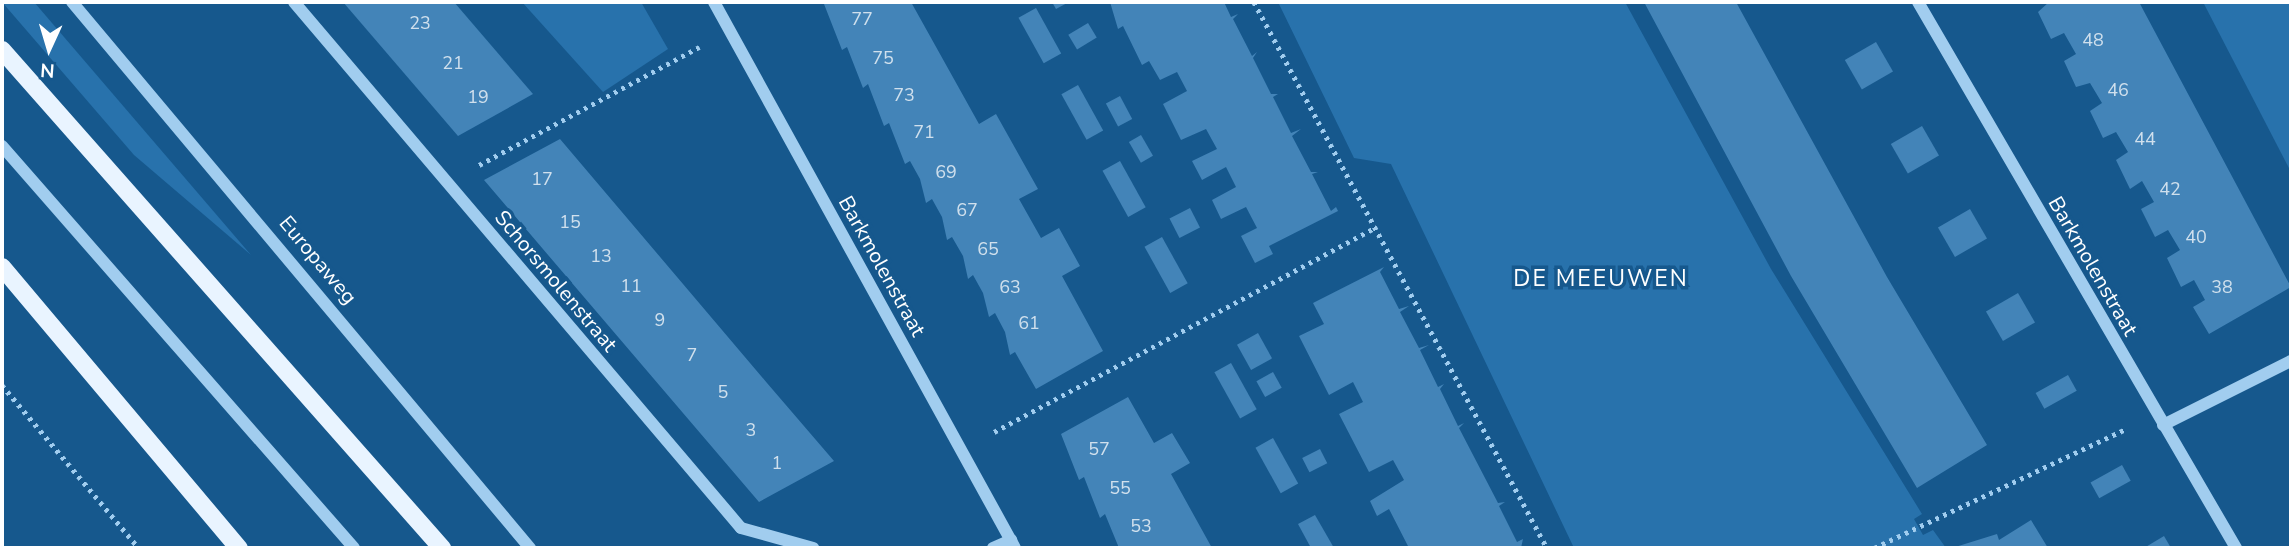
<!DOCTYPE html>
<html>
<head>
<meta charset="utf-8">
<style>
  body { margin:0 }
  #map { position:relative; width:2293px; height:550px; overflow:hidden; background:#16588d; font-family:"Nunito Sans",sans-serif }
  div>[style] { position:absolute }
  .green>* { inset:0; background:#2872ac }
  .building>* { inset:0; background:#4384b8; transform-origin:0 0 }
  .path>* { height:4.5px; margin-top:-2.25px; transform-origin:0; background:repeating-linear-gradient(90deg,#a1cdef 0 3.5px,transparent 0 8.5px) }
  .minor>* { height:12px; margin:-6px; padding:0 6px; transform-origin:6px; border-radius:6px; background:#a1cdef }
  .major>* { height:18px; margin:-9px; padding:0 9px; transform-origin:9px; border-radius:9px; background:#e9f4ff }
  span { translate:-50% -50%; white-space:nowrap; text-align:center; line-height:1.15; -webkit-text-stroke:7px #16588d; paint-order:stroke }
  .number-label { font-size:18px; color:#d0e0ed }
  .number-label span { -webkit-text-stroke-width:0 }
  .street-label { font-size:21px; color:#fff }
  .neighbourhood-label { font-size:23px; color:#fff; letter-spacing:2px }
  .frame { position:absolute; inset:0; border:4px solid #fff; pointer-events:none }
  .north { position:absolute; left:14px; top:14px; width:70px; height:70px; -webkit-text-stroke:5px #16588d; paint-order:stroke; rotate:184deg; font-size:19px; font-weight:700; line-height:28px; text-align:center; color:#fff }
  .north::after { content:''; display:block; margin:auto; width:24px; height:32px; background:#fff; clip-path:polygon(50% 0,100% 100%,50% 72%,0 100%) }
</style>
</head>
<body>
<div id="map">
  <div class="green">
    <i style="clip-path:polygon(2px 2px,34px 2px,251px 255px,134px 155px)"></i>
    <i style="clip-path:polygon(522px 2px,641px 2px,668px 49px,603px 92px)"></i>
    <i style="clip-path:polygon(1278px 2px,1625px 2px,1771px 269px,1922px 514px,1914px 519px,1923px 535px,1933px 530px,1946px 548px,1574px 548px,1391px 164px,1354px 158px)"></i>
    <i style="clip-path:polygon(2203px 2px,2291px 2px,2291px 172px)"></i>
  </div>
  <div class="building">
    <i style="clip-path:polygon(343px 2px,454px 2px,533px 94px,458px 136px)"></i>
    <i style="clip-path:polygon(828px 2px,911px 2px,979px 124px,996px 114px,1038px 189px,1019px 199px,1041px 238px,1059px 228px,1080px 266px,1062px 276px,1103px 351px,1036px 389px,1015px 352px,1010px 355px,1005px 332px,995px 313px,989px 317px,983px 293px,973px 275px,968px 279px,963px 256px,952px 237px,947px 240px,942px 217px,932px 199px,926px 203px,920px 179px,910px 161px,905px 164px,889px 123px,884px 126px,868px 84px,863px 88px,847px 47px,842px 50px,824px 4px)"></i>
    <i style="clip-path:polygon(1052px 2px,1069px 2px,1056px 9px)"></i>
    <i style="clip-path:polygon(1110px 2px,1224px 2px,1231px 17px,1238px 14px,1233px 19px,1252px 56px,1257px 52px,1253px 58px,1271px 94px,1278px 94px,1273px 97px,1291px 133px,1301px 129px,1292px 136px,1311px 172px,1318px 172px,1312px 174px,1331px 211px,1336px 207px,1338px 211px,1269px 246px,1273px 254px,1255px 263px,1241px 236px,1257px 228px,1246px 207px,1221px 219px,1212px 200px,1236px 187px,1226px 167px,1202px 180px,1192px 161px,1217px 149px,1206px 129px,1181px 140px,1163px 104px,1187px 91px,1177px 72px,1160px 80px,1149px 61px,1142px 65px,1123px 26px,1118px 29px)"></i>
    <i style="clip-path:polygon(1644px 2px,1736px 2px,1887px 277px,1987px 445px,1917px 488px,1791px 276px)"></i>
    <i style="clip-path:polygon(2049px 2px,2139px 2px,2291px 287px,2209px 334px,2193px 307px,2205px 300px,2194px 280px,2181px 287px,2167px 258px,2180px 250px,2168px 230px,2155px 237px,2141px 209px,2154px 202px,2142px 181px,2130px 189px,2116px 160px,2128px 152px,2116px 132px,2103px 138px,2090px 111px,2102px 103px,2090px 83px,2076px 87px,2064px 61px,2076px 54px,2064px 33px,2051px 39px,2038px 12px)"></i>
    <i style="left:1036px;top:8px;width:52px;height:20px;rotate:61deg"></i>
    <i style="left:1088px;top:23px;width:17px;height:23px;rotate:59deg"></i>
    <i style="left:1876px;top:42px;width:34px;height:36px;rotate:60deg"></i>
    <i style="left:1078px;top:85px;width:52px;height:19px;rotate:61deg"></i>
    <i style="left:1120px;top:96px;width:26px;height:16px;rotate:62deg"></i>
    <i style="left:1922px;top:126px;width:34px;height:36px;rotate:60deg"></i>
    <i style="left:1141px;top:135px;width:24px;height:14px;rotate:60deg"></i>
    <i style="clip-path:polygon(560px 139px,767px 383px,834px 461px,759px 502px,484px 180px)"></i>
    <i style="left:1120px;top:161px;width:53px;height:20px;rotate:61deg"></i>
    <i style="left:1190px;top:208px;width:22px;height:23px;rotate:63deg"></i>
    <i style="left:1970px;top:209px;width:34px;height:37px;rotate:60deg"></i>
    <i style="left:1162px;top:237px;width:53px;height:20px;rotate:61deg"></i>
    <i style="clip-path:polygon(1384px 267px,1380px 272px,1399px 309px,1409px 306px,1400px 312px,1419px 348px,1429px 345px,1420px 350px,1438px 387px,1444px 384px,1440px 389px,1458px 426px,1464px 423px,1459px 428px,1498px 503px,1505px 502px,1499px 506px,1517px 542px,1523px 539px,1521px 548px,1409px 548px,1389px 509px,1377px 516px,1370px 501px,1404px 480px,1393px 460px,1369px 472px,1339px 414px,1363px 402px,1353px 382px,1329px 395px,1299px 336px,1324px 324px,1313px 303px)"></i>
    <i style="left:2018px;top:293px;width:34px;height:37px;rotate:60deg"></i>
    <i style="left:1258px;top:333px;width:29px;height:24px;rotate:61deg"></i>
    <i style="left:1231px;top:363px;width:53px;height:19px;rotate:61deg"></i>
    <i style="left:1273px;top:372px;width:18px;height:19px;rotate:61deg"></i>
    <i style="left:2068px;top:375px;width:18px;height:37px;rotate:61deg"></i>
    <i style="clip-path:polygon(1128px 397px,1154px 443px,1172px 433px,1190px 463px,1171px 474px,1212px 548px,1119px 548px,1105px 514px,1100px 518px,1084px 477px,1079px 480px,1061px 434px)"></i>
    <i style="left:1273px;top:438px;width:52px;height:20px;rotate:61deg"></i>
    <i style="left:1320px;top:449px;width:16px;height:20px;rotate:63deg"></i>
    <i style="left:2122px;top:465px;width:18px;height:36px;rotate:61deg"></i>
    <i style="clip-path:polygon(1315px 515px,1334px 548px,1311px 548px,1298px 524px)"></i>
    <i style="clip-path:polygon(2031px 520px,2048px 548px,1952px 548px,1997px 534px,1999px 540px)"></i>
    <i style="clip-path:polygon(2164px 536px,2171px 548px,2144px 548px)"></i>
  </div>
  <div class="path">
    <i style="left:1254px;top:2px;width:620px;rotate:61.78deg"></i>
    <i style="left:479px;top:165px;width:250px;rotate:-28.2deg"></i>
    <i style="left:2px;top:385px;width:213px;rotate:50deg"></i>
    <i style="left:994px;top:432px;width:434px;rotate:-28.2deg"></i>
    <i style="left:1874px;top:548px;width:279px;rotate:-25.3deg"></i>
  </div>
  <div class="minor">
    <i style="left:72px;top:2px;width:713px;rotate:50.01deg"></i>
    <i style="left:294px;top:2px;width:690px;rotate:49.64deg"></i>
    <i style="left:741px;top:528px;width:75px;rotate:15.5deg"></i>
    <i style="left:714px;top:2px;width:623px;rotate:61.13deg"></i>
    <i style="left:1918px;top:2px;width:632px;rotate:59.78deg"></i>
    <i style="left:2px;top:146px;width:534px;rotate:48.79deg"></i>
    <i style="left:2163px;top:425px;width:143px;rotate:-26.6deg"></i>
    <i style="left:993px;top:548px;width:20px;rotate:-24deg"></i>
  </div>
  <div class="major">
    <i style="left:2px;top:50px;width:665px;rotate:48.54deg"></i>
    <i style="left:2px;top:267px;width:368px;rotate:49.9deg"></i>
  </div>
  <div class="number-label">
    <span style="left:862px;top:19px">77</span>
    <span style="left:420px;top:23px">23</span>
    <span style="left:2093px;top:40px">48</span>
    <span style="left:883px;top:58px">75</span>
    <span style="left:453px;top:63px">21</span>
    <span style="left:2118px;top:90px">46</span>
    <span style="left:904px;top:95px">73</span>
    <span style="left:478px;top:97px">19</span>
    <span style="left:924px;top:132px">71</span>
    <span style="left:2145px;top:139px">44</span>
    <span style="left:946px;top:172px">69</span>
    <span style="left:542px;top:179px">17</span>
    <span style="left:2170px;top:189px">42</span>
    <span style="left:967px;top:210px">67</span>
    <span style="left:570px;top:222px">15</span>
    <span style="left:2196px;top:237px">40</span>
    <span style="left:988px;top:249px">65</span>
    <span style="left:601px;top:256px">13</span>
    <span style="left:631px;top:286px">11</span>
    <span style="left:1010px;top:287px">63</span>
    <span style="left:2222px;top:287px">38</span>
    <span style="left:660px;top:320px">9</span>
    <span style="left:1029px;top:323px">61</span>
    <span style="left:692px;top:355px">7</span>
    <span style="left:723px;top:392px">5</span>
    <span style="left:751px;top:430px">3</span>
    <span style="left:1099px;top:449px">57</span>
    <span style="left:777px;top:463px">1</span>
    <span style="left:1120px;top:488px">55</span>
    <span style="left:1141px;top:526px">53</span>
  </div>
  <div class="street-label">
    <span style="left:318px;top:260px;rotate:50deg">Europaweg</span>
    <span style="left:882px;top:266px;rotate:61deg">Barkmolenstraat</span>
    <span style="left:2093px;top:266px;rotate:60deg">Barkmolenstraat</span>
    <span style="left:556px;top:281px;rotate:50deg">Schorsmolenstraat</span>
  </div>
  <div class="neighbourhood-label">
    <span style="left:1601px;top:279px">DE MEEUWEN</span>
  </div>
  <div class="frame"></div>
  <div class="north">N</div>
</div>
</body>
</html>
